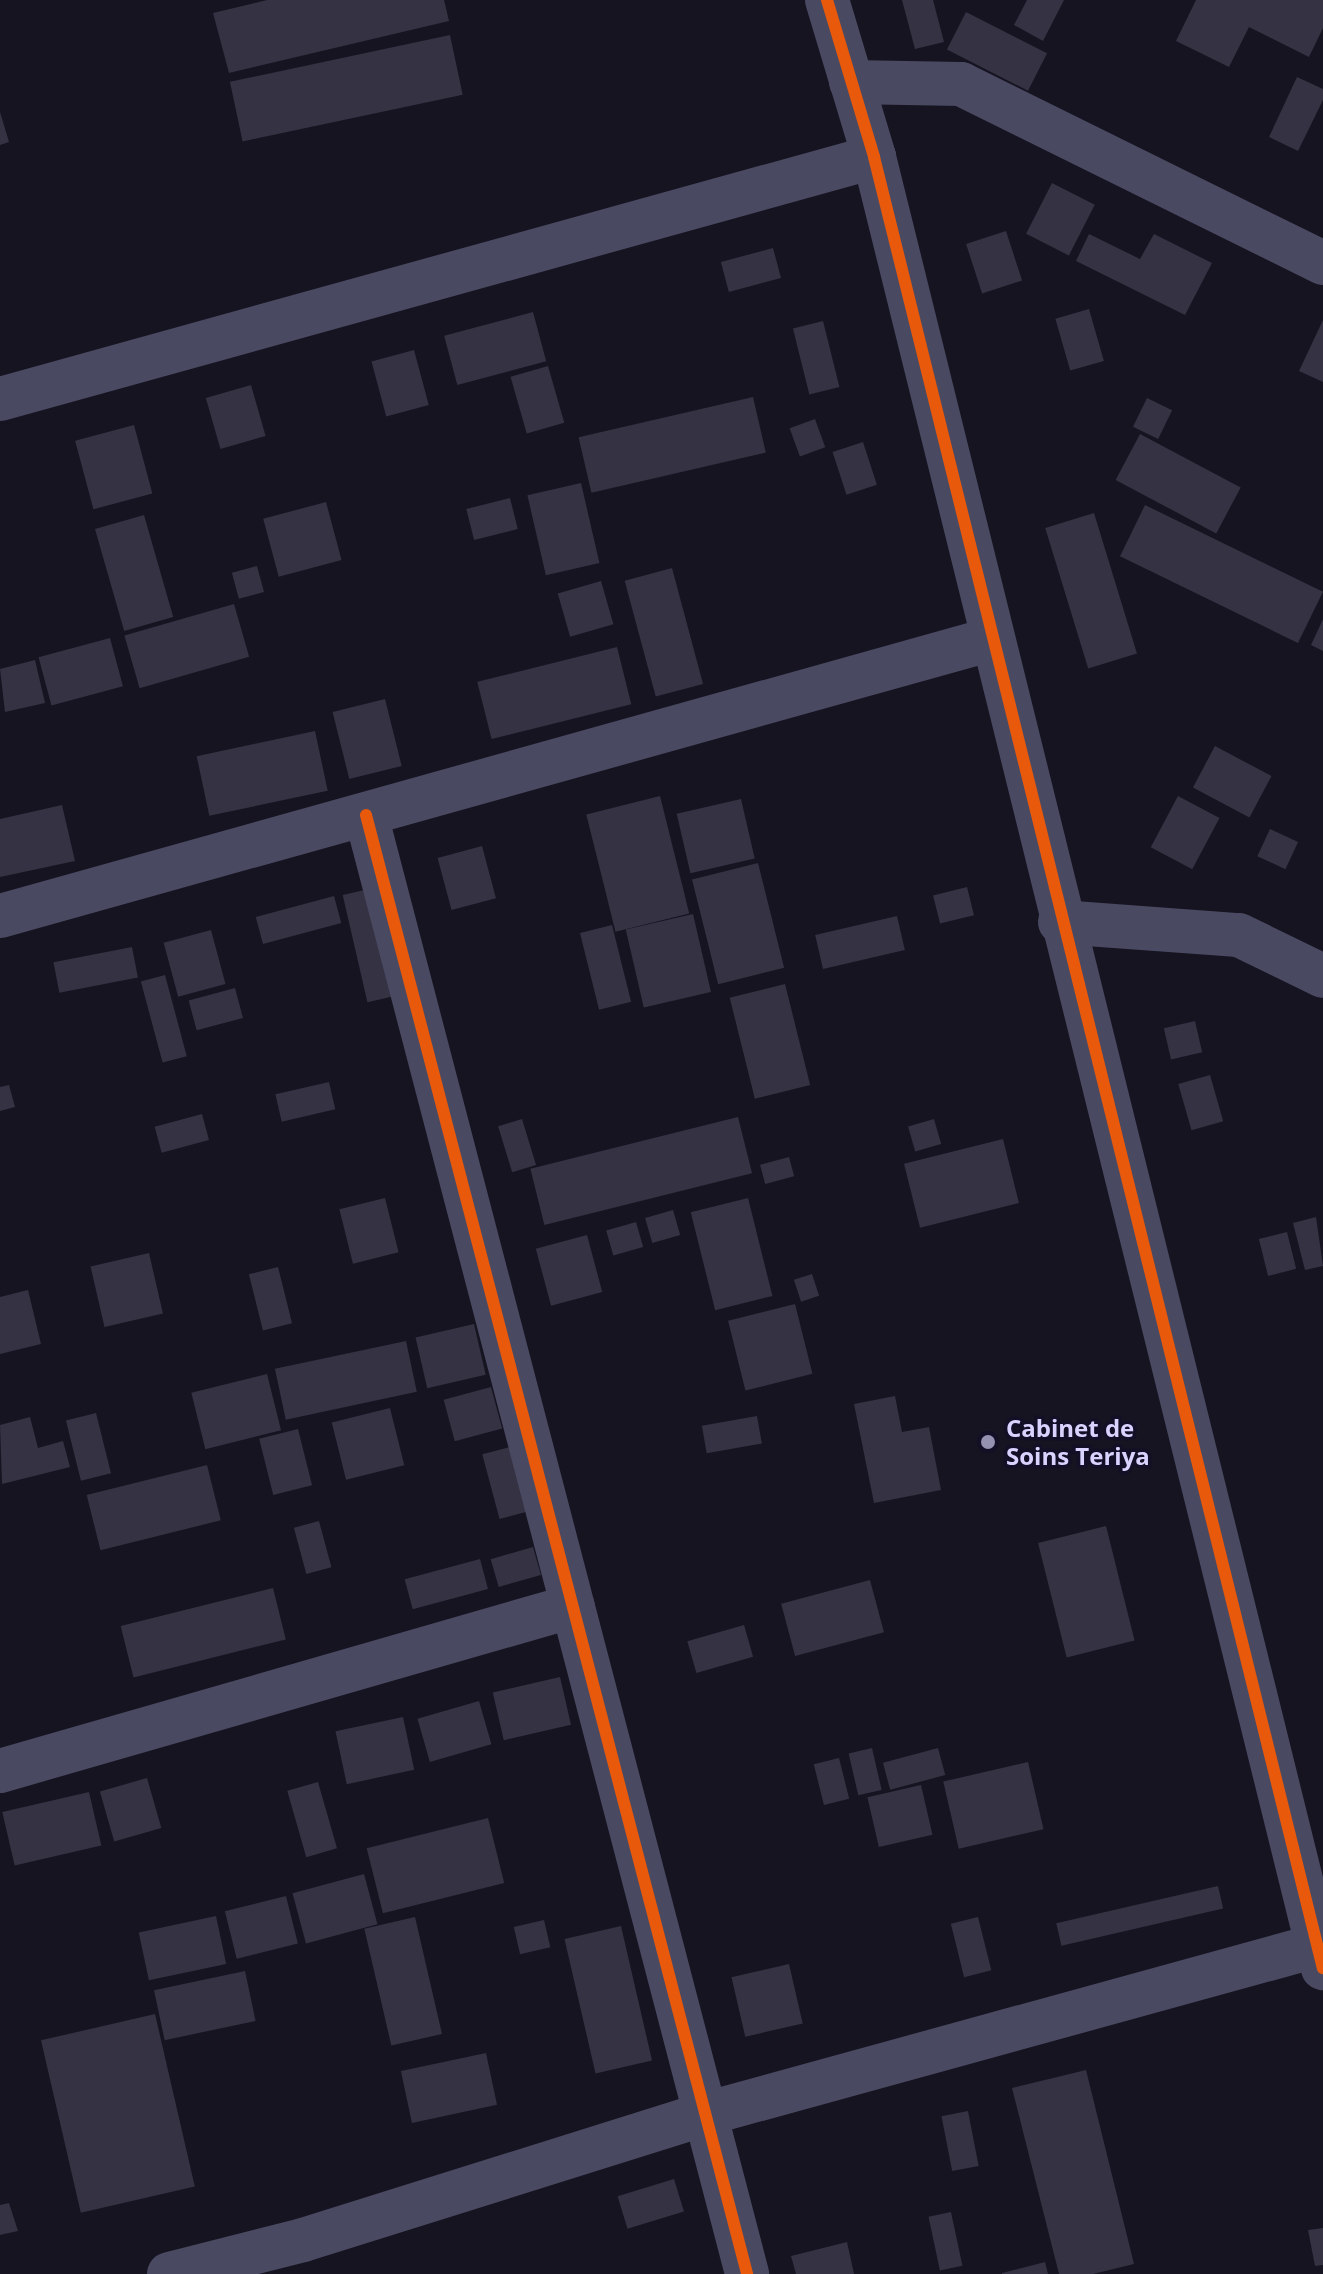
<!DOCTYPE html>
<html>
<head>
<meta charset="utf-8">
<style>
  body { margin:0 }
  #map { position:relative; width:1323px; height:2274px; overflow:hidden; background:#161421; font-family:"Open Sans",sans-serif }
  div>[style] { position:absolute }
  .building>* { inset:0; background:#343243; transform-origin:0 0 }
  .minor>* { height:44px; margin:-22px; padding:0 22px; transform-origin:22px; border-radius:22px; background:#4a4962 }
  .cycleway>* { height:12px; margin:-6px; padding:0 6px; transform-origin:6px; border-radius:6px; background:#e8590c }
  .dots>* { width:22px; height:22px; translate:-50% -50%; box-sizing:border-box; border:4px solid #130f26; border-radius:50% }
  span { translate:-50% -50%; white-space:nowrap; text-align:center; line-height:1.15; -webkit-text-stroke:7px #130f26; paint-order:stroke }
  .poi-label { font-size:24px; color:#d9d4ff; font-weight:700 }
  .left { translate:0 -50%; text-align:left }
</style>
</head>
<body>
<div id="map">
  <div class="building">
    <i style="clip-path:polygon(267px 0,444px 0,449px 21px,229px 73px,213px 13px)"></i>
    <i style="clip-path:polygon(902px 0,933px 0,944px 42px,915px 49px)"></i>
    <i style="clip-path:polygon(1027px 0,1064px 0,1043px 41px,1014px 25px)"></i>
    <i style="clip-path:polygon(1196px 0,1323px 0,1323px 28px,1309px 57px,1249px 27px,1229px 67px,1176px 41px)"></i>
    <i style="left:966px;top:12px;width:91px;height:42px;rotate:27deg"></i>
    <i style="left:450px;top:35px;width:61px;height:225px;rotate:78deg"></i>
    <i style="clip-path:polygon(1297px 77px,1323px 89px,1323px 100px,1298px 151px,1269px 137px)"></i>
    <i style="clip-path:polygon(0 112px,9px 142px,0 145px)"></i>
    <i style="left:1052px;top:183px;width:48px;height:57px;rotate:27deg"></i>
    <i style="left:1006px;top:231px;width:52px;height:42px;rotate:72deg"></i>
    <i style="clip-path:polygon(1089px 234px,1140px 259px,1154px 234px,1212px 263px,1185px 315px,1076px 261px)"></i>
    <i style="left:773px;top:248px;width:31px;height:54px;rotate:75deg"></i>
    <i style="left:1089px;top:309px;width:54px;height:35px;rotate:74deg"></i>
    <i style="left:533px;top:312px;width:51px;height:92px;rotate:75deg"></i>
    <i style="clip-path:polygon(1323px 320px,1323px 382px,1299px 371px)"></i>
    <i style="left:823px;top:321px;width:68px;height:31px;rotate:76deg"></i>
    <i style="left:414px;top:350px;width:57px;height:44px;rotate:75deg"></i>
    <i style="left:548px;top:366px;width:59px;height:39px;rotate:74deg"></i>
    <i style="left:251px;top:385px;width:53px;height:47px;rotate:74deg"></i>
    <i style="left:753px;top:397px;width:57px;height:179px;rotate:77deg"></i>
    <i style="left:1147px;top:398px;width:28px;height:32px;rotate:26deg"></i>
    <i style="left:815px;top:419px;width:30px;height:27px;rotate:70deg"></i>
    <i style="left:134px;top:425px;width:71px;height:61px;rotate:75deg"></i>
    <i style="left:1140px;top:434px;width:114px;height:52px;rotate:28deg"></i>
    <i style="left:863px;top:442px;width:45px;height:32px;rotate:72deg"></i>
    <i style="left:581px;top:483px;width:82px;height:55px;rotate:77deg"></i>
    <i style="left:510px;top:498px;width:32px;height:45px;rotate:76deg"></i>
    <i style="left:326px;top:502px;width:60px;height:65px;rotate:75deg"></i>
    <i style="left:1145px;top:505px;width:198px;height:57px;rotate:26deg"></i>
    <i style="left:1094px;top:513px;width:147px;height:51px;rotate:73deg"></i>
    <i style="left:144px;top:515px;width:106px;height:51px;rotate:74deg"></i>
    <i style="left:257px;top:566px;width:27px;height:26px;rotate:75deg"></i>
    <i style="left:672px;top:568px;width:120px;height:49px;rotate:75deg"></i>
    <i style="left:601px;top:581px;width:45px;height:45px;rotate:74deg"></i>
    <i style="left:234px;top:604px;width:55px;height:114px;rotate:74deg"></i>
    <i style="clip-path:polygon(1323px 619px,1323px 651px,1311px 645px)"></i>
    <i style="left:110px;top:638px;width:50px;height:74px;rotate:75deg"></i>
    <i style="left:617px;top:647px;width:59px;height:144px;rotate:76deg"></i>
    <i style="clip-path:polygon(35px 660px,45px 703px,5px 712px,0 669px)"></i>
    <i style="left:385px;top:699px;width:69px;height:54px;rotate:76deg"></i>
    <i style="left:315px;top:731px;width:61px;height:121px;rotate:78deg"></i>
    <i style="left:1215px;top:746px;width:64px;height:47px;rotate:28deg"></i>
    <i style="left:660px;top:796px;width:121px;height:76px;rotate:76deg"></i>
    <i style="left:1178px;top:796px;width:47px;height:58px;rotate:28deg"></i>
    <i style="left:741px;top:799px;width:61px;height:66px;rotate:77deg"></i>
    <i style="clip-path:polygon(62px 805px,75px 861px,0 877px,0 819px)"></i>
    <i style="left:1270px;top:829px;width:31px;height:30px;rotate:25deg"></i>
    <i style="left:482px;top:846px;width:54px;height:46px;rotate:75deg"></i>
    <i style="left:758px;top:863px;width:108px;height:68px;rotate:76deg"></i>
    <i style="left:967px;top:887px;width:29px;height:35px;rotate:76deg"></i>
    <i style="left:369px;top:889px;width:110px;height:27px;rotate:77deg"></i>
    <i style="left:334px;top:896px;width:28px;height:81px;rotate:75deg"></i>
    <i style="left:693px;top:914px;width:80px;height:69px;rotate:77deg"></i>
    <i style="left:897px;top:916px;width:35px;height:84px;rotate:77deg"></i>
    <i style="left:612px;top:925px;width:79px;height:33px;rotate:76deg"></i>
    <i style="left:211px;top:930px;width:56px;height:49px;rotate:75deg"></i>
    <i style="left:132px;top:947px;width:31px;height:80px;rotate:79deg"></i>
    <i style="left:165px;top:975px;width:84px;height:25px;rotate:75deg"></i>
    <i style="left:785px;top:984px;width:104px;height:57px;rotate:76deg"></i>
    <i style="left:235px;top:988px;width:31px;height:48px;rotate:75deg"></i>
    <i style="left:1195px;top:1021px;width:32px;height:32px;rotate:77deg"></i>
    <i style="left:1210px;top:1075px;width:48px;height:33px;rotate:74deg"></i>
    <i style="left:329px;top:1082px;width:28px;height:55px;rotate:77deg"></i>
    <i style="clip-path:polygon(9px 1085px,15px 1107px,0 1111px,0 1087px)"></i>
    <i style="left:202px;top:1114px;width:27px;height:49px;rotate:75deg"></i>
    <i style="left:738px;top:1117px;width:58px;height:214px;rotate:76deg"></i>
    <i style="left:522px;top:1119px;width:48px;height:25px;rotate:73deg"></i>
    <i style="left:934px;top:1119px;width:26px;height:27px;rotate:74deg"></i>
    <i style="left:1003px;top:1139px;width:66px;height:102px;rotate:76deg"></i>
    <i style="left:789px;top:1157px;width:20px;height:30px;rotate:75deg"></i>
    <i style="left:385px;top:1198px;width:56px;height:47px;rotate:76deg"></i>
    <i style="left:748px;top:1198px;width:101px;height:59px;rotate:76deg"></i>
    <i style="left:673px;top:1210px;width:26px;height:29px;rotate:74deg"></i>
    <i style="clip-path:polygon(1316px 1217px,1323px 1266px,1305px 1270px,1293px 1223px)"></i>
    <i style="left:636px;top:1222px;width:26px;height:31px;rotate:74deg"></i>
    <i style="left:1287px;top:1232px;width:38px;height:29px;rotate:76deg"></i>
    <i style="left:587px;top:1235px;width:59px;height:53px;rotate:75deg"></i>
    <i style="left:149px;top:1253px;width:62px;height:60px;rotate:77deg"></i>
    <i style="left:278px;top:1267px;width:58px;height:30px;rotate:76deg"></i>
    <i style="left:812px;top:1274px;width:23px;height:19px;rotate:72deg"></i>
    <i style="clip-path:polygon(28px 1290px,41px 1344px,0 1354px,0 1297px)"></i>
    <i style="left:795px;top:1304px;width:72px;height:69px;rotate:76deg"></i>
    <i style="left:474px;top:1324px;width:52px;height:60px;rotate:77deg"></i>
    <i style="left:406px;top:1341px;width:52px;height:134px;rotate:78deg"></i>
    <i style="left:267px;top:1374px;width:58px;height:78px;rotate:76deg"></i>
    <i style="left:491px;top:1387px;width:43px;height:49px;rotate:75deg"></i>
    <i style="clip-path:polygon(895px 1396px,902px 1432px,929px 1427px,941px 1490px,874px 1503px,854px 1404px)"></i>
    <i style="left:390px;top:1408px;width:59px;height:60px;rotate:76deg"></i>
    <i style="left:96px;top:1413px;width:62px;height:31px;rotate:76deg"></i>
    <i style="left:757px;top:1416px;width:28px;height:56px;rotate:80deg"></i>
    <i style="clip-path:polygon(30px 1417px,38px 1448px,63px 1441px,70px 1467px,2px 1484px,0 1425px)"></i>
    <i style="left:298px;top:1429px;width:58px;height:40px;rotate:76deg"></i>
    <i style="left:517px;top:1445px;width:67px;height:36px;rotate:75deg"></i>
    <i style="left:207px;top:1465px;width:57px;height:124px;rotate:76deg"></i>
    <i style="left:319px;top:1521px;width:48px;height:26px;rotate:75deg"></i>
    <i style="left:1106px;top:1526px;width:118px;height:70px;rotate:76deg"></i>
    <i style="left:533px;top:1547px;width:29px;height:44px;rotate:74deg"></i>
    <i style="left:480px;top:1559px;width:31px;height:78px;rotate:75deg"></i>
    <i style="left:870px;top:1580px;width:54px;height:92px;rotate:75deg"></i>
    <i style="left:273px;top:1588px;width:53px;height:157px;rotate:76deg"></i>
    <i style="left:744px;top:1625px;width:33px;height:59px;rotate:74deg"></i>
    <i style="left:560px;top:1677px;width:49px;height:69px;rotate:77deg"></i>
    <i style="left:479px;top:1701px;width:45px;height:64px;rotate:74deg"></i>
    <i style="left:403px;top:1717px;width:54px;height:69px;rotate:78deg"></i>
    <i style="left:872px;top:1748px;width:43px;height:24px;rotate:77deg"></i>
    <i style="left:938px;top:1748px;width:28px;height:57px;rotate:75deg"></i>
    <i style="left:839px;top:1758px;width:42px;height:26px;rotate:76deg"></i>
    <i style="left:1028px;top:1762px;width:69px;height:87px;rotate:77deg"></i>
    <i style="left:147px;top:1778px;width:52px;height:49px;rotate:74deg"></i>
    <i style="left:318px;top:1782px;width:69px;height:32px;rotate:74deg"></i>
    <i style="left:921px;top:1785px;width:51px;height:55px;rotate:77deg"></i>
    <i style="left:89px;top:1792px;width:55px;height:89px;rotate:77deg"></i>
    <i style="left:488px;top:1818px;width:67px;height:125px;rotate:76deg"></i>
    <i style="left:364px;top:1874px;width:52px;height:74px;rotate:75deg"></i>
    <i style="left:1218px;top:1886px;width:23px;height:166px;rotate:77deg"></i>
    <i style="left:286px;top:1896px;width:49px;height:63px;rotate:76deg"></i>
    <i style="left:216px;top:1916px;width:49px;height:79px;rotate:78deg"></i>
    <i style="left:415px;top:1917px;width:120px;height:52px;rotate:77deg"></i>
    <i style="left:978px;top:1917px;width:55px;height:28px;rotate:76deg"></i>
    <i style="left:544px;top:1920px;width:28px;height:31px;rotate:77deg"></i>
    <i style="left:621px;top:1926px;width:138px;height:58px;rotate:77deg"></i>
    <i style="left:789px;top:1964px;width:61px;height:59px;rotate:77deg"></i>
    <i style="left:245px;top:1971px;width:51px;height:93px;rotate:78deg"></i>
    <i style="left:155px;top:2014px;width:177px;height:117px;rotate:77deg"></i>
    <i style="left:486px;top:2053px;width:53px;height:87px;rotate:78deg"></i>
    <i style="clip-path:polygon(1086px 2070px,1134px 2264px,1093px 2274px,1059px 2274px,1012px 2088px)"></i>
    <i style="left:968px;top:2111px;width:56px;height:27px;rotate:79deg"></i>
    <i style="left:674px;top:2179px;width:34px;height:59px;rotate:73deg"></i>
    <i style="clip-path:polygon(9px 2203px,18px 2231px,0 2235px,0 2205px)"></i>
    <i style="left:951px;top:2212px;width:55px;height:23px;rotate:78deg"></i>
    <i style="clip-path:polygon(1323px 2228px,1323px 2265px,1315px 2266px,1308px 2230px)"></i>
    <i style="clip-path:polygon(847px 2242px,854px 2274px,796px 2274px,791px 2256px)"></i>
    <i style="clip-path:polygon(1045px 2262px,1048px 2274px,1002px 2274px,1002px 2273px)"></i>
  </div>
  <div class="minor">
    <i style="left:827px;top:0;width:164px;rotate:73.3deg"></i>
    <i style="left:874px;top:157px;width:1866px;rotate:76.08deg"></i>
    <i style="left:851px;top:82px;width:110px;rotate:1deg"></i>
    <i style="left:961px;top:84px;width:404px;rotate:26.3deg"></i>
    <i style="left:0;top:399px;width:907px;rotate:-15.48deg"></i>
    <i style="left:366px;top:815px;width:1508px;rotate:75.36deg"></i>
    <i style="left:0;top:916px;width:1030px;rotate:-15.6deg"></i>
    <i style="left:1060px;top:922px;width:179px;rotate:4.2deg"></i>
    <i style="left:1239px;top:935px;width:93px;rotate:26deg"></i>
    <i style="left:0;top:1771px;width:596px;rotate:-16.06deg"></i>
    <i style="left:169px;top:2274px;width:138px;rotate:-14.2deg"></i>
    <i style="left:303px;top:2240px;width:421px;rotate:-17.4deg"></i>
    <i style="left:705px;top:2114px;width:641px;rotate:-15.38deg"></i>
  </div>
  <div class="cycleway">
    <i style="left:827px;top:0;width:164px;rotate:73.3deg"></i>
    <i style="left:874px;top:157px;width:1866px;rotate:76.08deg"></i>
    <i style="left:366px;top:815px;width:1508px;rotate:75.36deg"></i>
  </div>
  <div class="dots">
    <i style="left:988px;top:1442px;background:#9591b1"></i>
  </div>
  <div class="poi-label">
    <span class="left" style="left:1006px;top:1442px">Cabinet de<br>Soins Teriya</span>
  </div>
</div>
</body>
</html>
